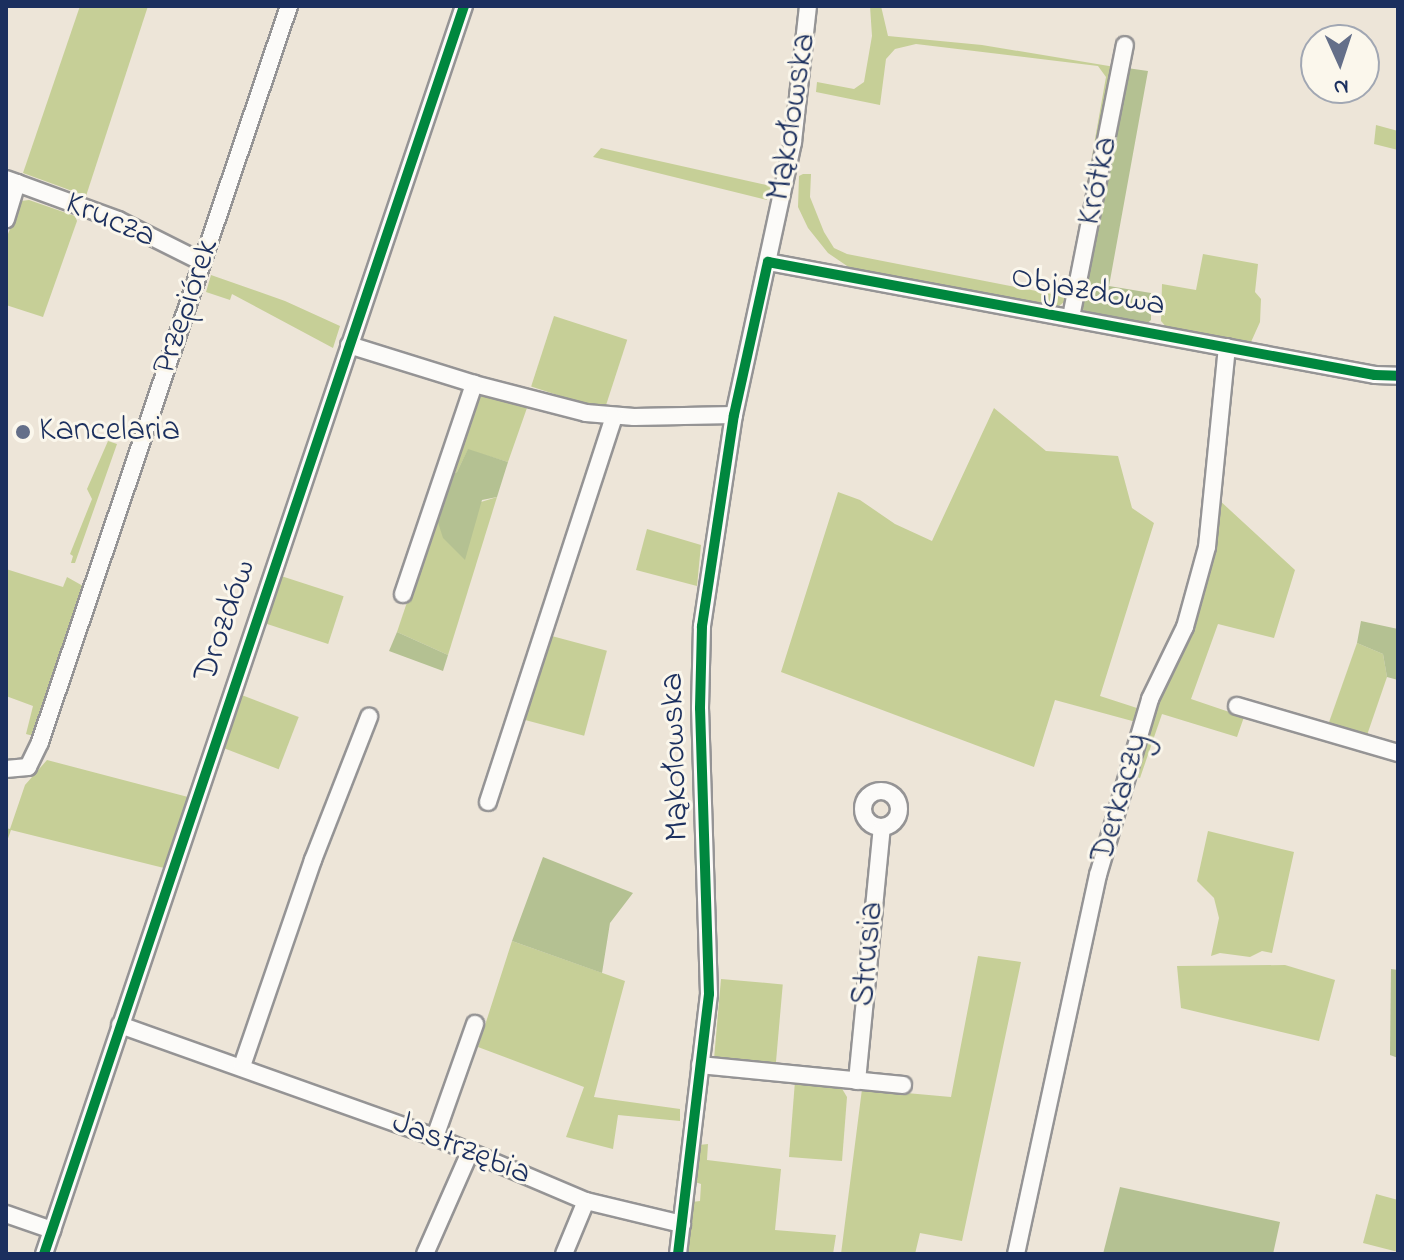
<!DOCTYPE html>
<html>
<head>
<meta charset="utf-8">
<style>
  body { margin:0 }
  #map { position:relative; width:1404px; height:1260px; overflow:hidden; background:#ede5d8; font-family:"Indie Flower",sans-serif }
  div>[style] { position:absolute }
  .green>* { inset:0; background:#c6cf97; transform-origin:0 0 }
  .forest>* { inset:0; background:#b4c192 }
  .roads { filter:drop-shadow(2px 0 #959495) drop-shadow(-2px 0 #959495) drop-shadow(0 2px #959495) drop-shadow(0 -2px #959495) }
  .minor>* { height:16px; margin:-8px; padding:0 8px; transform-origin:8px; border-radius:8px; background:#fcfbf9 }
  .minor>.ring { margin:-8px; padding:0; box-sizing:content-box; background:none; border:16px solid #fcfbf9; border-radius:50% }
  .cycleway>* { height:10px; margin:-5px; padding:0 5px; transform-origin:5px; border-radius:5px; background:#00873e }
  .dots>* { width:22px; height:22px; translate:-50% -50%; box-sizing:border-box; border:4px solid #fbf7ec; border-radius:50% }
  span { translate:-50% -50%; white-space:nowrap; text-align:center; line-height:1.15; -webkit-text-stroke:6px #fbf7ec; paint-order:stroke }
  .street-label { font-size:34px; color:#1b2f5e }
  .poi-label { font-size:34px; color:#1b2f5e }
  .left { translate:0 -50%; text-align:left }
  .frame { position:absolute; inset:0; border:8px solid #1b2f5e; pointer-events:none }
  .north { position:absolute; left:1300px; top:24px; width:80px; height:80px; box-sizing:border-box; background:#fbf7ec; border:2px solid #a1a7b3; border-radius:50%; rotate:177deg; font-size:22px; font-weight:700; line-height:32px; text-align:center; color:#1b2f5e }
  .north::after { content:''; display:block; margin:auto; width:28px; height:36px; background:#646f89; clip-path:polygon(50% 0,100% 100%,50% 72%,0 100%) }
</style>
</head>
<body>
<div id="map">
  <div class="green">
    <i style="clip-path:polygon(80px 6px,148px 6px,86px 196px,23px 173px)"></i>
    <i style="clip-path:polygon(870px 6px,881px 6px,888px 36px,982px 45px,1115px 67px,1068px 299px,1059px 306px,876px 276px,850px 268px,828px 253px,808px 228px,798px 207px,799px 176px,803px 174px,811px 174px,810px 197px,824px 232px,834px 248px,847px 254px,1062px 296px,1069px 286px,1106px 77px,1098px 66px,916px 44px,895px 49px,886px 59px,880px 105px,816px 92px,817px 82px,854px 89px,864px 82px,872px 36px)"></i>
    <i style="clip-path:polygon(1376px 125px,1398px 131px,1398px 150px,1374px 144px)"></i>
    <i style="clip-path:polygon(601px 148px,771px 186px,767px 200px,593px 157px)"></i>
    <i style="clip-path:polygon(29px 200px,75px 216px,77px 221px,43px 317px,6px 305px,6px 239px,21px 201px)"></i>
    <i style="clip-path:polygon(1203px 254px,1258px 264px,1255px 292px,1261px 299px,1260px 322px,1251px 342px,1168px 329px,1161px 321px,1162px 284px,1196px 290px)"></i>
    <i style="clip-path:polygon(211px 275px,285px 301px,340px 326px,333px 348px,232px 294px,230px 300px,206px 292px)"></i>
    <i style="left:554px;top:316px;width:77px;height:74px;rotate:18deg"></i>
    <i style="clip-path:polygon(480px 392px,528px 405px,508px 462px,468px 450px,457px 472px,446px 477px)"></i>
    <i style="clip-path:polygon(994px 408px,1046px 451px,1118px 456px,1132px 508px,1154px 523px,1100px 696px,1140px 709px,1136px 722px,1055px 700px,1034px 767px,781px 672px,838px 492px,860px 500px,895px 524px,932px 541px)"></i>
    <i style="clip-path:polygon(108px 441px,117px 444px,75px 563px,71px 563px,73px 556px,70px 554px,92px 499px,87px 489px)"></i>
    <i style="clip-path:polygon(497px 497px,448px 655px,397px 632px,436px 516px)"></i>
    <i style="clip-path:polygon(1218px 499px,1295px 570px,1274px 638px,1218px 624px,1191px 699px,1244px 717px,1237px 737px,1162px 714px,1140px 778px,1132px 776px)"></i>
    <i style="clip-path:polygon(647px 529px,701px 545px,697px 586px,636px 570px)"></i>
    <i style="clip-path:polygon(6px 569px,63px 587px,67px 577px,83px 586px,37px 737px,26px 734px,33px 706px,6px 696px)"></i>
    <i style="left:278px;top:575px;width:69px;height:50px;rotate:18deg"></i>
    <i style="left:548px;top:635px;width:61px;height:88px;rotate:15deg"></i>
    <i style="clip-path:polygon(1357px 643px,1383px 654px,1387px 677px,1366px 738px,1327px 728px)"></i>
    <i style="left:239px;top:694px;width:64px;height:56px;rotate:21deg"></i>
    <i style="clip-path:polygon(47px 760px,188px 797px,164px 868px,11px 830px,6px 844px,6px 828px,10px 829px,25px 785px)"></i>
    <i style="clip-path:polygon(1208px 831px,1294px 852px,1272px 953px,1262px 951px,1250px 957px,1220px 953px,1211px 956px,1219px 918px,1214px 898px,1197px 881px)"></i>
    <i style="clip-path:polygon(512px 941px,625px 981px,594px 1097px,680px 1109px,680px 1121px,618px 1115px,613px 1149px,566px 1137px,584px 1087px,478px 1047px)"></i>
    <i style="clip-path:polygon(978px 956px,1021px 962px,962px 1241px,920px 1233px,915px 1254px,841px 1254px,862px 1089px,951px 1097px)"></i>
    <i style="clip-path:polygon(1285px 965px,1335px 980px,1319px 1041px,1181px 1008px,1177px 966px)"></i>
    <i style="left:721px;top:979px;width:62px;height:79px;rotate:5deg"></i>
    <i style="clip-path:polygon(795px 1081px,841px 1087px,847px 1097px,842px 1161px,789px 1157px)"></i>
    <i style="clip-path:polygon(708px 1144px,707px 1160px,781px 1169px,775px 1230px,836px 1235px,833px 1254px,688px 1254px,692px 1202px,700px 1201px,701px 1184px,695px 1182px,699px 1145px)"></i>
    <i style="clip-path:polygon(1376px 1194px,1398px 1200px,1398px 1252px,1363px 1243px)"></i>
  </div>
  <div class="forest">
    <i style="clip-path:polygon(1127px 68px,1148px 71px,1109px 286px,1151px 293px,1151px 320px,1145px 325px,1090px 314px,1082px 309px)"></i>
    <i style="clip-path:polygon(468px 449px,508px 462px,497px 497px,482px 500px,465px 560px,443px 538px,436px 516px,446px 477px,457px 472px)"></i>
    <i style="clip-path:polygon(1361px 621px,1398px 629px,1398px 680px,1387px 677px,1383px 654px,1357px 643px)"></i>
    <i style="clip-path:polygon(397px 632px,448px 655px,443px 671px,389px 651px)"></i>
    <i style="clip-path:polygon(543px 857px,633px 893px,610px 923px,602px 973px,512px 941px)"></i>
    <i style="clip-path:polygon(1391px 969px,1398px 970px,1398px 1058px,1390px 1055px)"></i>
    <i style="clip-path:polygon(1120px 1187px,1280px 1222px,1273px 1254px,1103px 1254px)"></i>
  </div>
  <div class="roads">
    <div class="minor">
      <i style="left:6px;top:179px;width:12px;rotate:20deg"></i>
      <i style="left:17px;top:183px;width:38px;rotate:107deg"></i>
      <i style="left:17px;top:183px;width:108px;rotate:20.1deg"></i>
      <i style="left:118px;top:220px;width:94px;rotate:26.6deg"></i>
      <i style="left:768px;top:262px;width:617px;rotate:10.55deg"></i>
      <i style="left:1375px;top:375px;width:23px;rotate:2deg"></i>
      <i style="left:1071px;top:317px;width:277px;rotate:-78.8deg"></i>
      <i style="left:349px;top:345px;width:131px;rotate:17.3deg"></i>
      <i style="left:474px;top:384px;width:116px;rotate:14.5deg"></i>
      <i style="left:586px;top:413px;width:48px;rotate:4.8deg"></i>
      <i style="left:634px;top:417px;width:100px;rotate:-1.1deg"></i>
      <i style="left:403px;top:594px;width:222px;rotate:-71.3deg"></i>
      <i style="left:1237px;top:706px;width:168px;rotate:16.3deg"></i>
      <i style="left:6px;top:769px;width:22px;rotate:-5deg"></i>
      <i style="left:28px;top:767px;width:28px;rotate:-64deg"></i>
      <i style="left:40px;top:742px;width:777px;rotate:-71.31deg"></i>
      <i class="ring" style="left:863px;top:791px;width:20px;height:20px"></i>
      <i style="left:488px;top:802px;width:405px;rotate:-71.9deg"></i>
      <i style="left:120px;top:1025px;width:334px;rotate:19.6deg"></i>
      <i style="left:435px;top:1137px;width:164px;rotate:23deg"></i>
      <i style="left:586px;top:1201px;width:99px;rotate:13.5deg"></i>
      <i style="left:700px;top:1065px;width:204px;rotate:5.6deg"></i>
      <i style="left:242px;top:1066px;width:218px;rotate:-71deg"></i>
      <i style="left:313px;top:860px;width:154px;rotate:-68.6deg"></i>
      <i style="left:857px;top:1081px;width:255px;rotate:-84.4deg"></i>
      <i style="left:435px;top:1137px;width:120px;rotate:-70.5deg"></i>
      <i style="left:6px;top:1214px;width:49px;rotate:19.2deg"></i>
      <i style="left:44px;top:1254px;width:1317px;rotate:-71.4deg"></i>
      <i style="left:425px;top:1254px;width:111px;rotate:-66.2deg"></i>
      <i style="left:564px;top:1254px;width:57px;rotate:-67.5deg"></i>
      <i style="left:678px;top:1254px;width:262px;rotate:-83.2deg"></i>
      <i style="left:709px;top:994px;width:286px;rotate:-91.8deg"></i>
      <i style="left:700px;top:708px;width:82px;rotate:-88.6deg"></i>
      <i style="left:702px;top:626px;width:213px;rotate:-81.4deg"></i>
      <i style="left:734px;top:415px;width:279px;rotate:-77.8deg"></i>
      <i style="left:793px;top:142px;width:137px;rotate:-83.7deg"></i>
      <i style="left:1016px;top:1254px;width:388px;rotate:-77.8deg"></i>
      <i style="left:1098px;top:875px;width:184px;rotate:-73.5deg"></i>
      <i style="left:1150px;top:699px;width:80px;rotate:-64.1deg"></i>
      <i style="left:1185px;top:627px;width:83px;rotate:-74.6deg"></i>
      <i style="left:1207px;top:547px;width:201px;rotate:-84.3deg"></i>
    </div>
  </div>
  <div class="cycleway">
    <i style="left:44px;top:1254px;width:1317px;rotate:-71.4deg"></i>
    <i style="left:678px;top:1254px;width:262px;rotate:-83.2deg"></i>
    <i style="left:709px;top:994px;width:286px;rotate:-91.8deg"></i>
    <i style="left:700px;top:708px;width:82px;rotate:-88.6deg"></i>
    <i style="left:702px;top:626px;width:213px;rotate:-81.4deg"></i>
    <i style="left:734px;top:415px;width:157px;rotate:-77.5deg"></i>
    <i style="left:768px;top:262px;width:617px;rotate:10.55deg"></i>
    <i style="left:1375px;top:375px;width:23px;rotate:2deg"></i>
  </div>
  <div class="dots">
    <i style="left:23px;top:432px;background:#646f89"></i>
  </div>
  <div class="street-label">
    <span style="left:793px;top:117px;rotate:-81deg">Mąkołowska</span>
    <span style="left:1099px;top:181px;rotate:-78deg">Krótka</span>
    <span style="left:110px;top:221px;rotate:23deg">Krucza</span>
    <span style="left:1088px;top:292px;rotate:11deg">Objazdowa</span>
    <span style="left:187px;top:307px;rotate:-71deg">Przepiórek</span>
    <span style="left:226px;top:621px;rotate:-71deg">Drozdów</span>
    <span style="left:676px;top:757px;rotate:-92deg">Mąkołowska</span>
    <span style="left:1121px;top:798px;rotate:-74deg">Derkaczy</span>
    <span style="left:869px;top:954px;rotate:-85deg">Strusia</span>
    <span style="left:461px;top:1149px;rotate:22deg">Jastrzębia</span>
  </div>
  <div class="poi-label">
    <span class="left" style="left:39px;top:432px">Kancelaria</span>
  </div>
  <div class="frame"></div>
  <div class="north">N</div>
</div>
</body>
</html>
